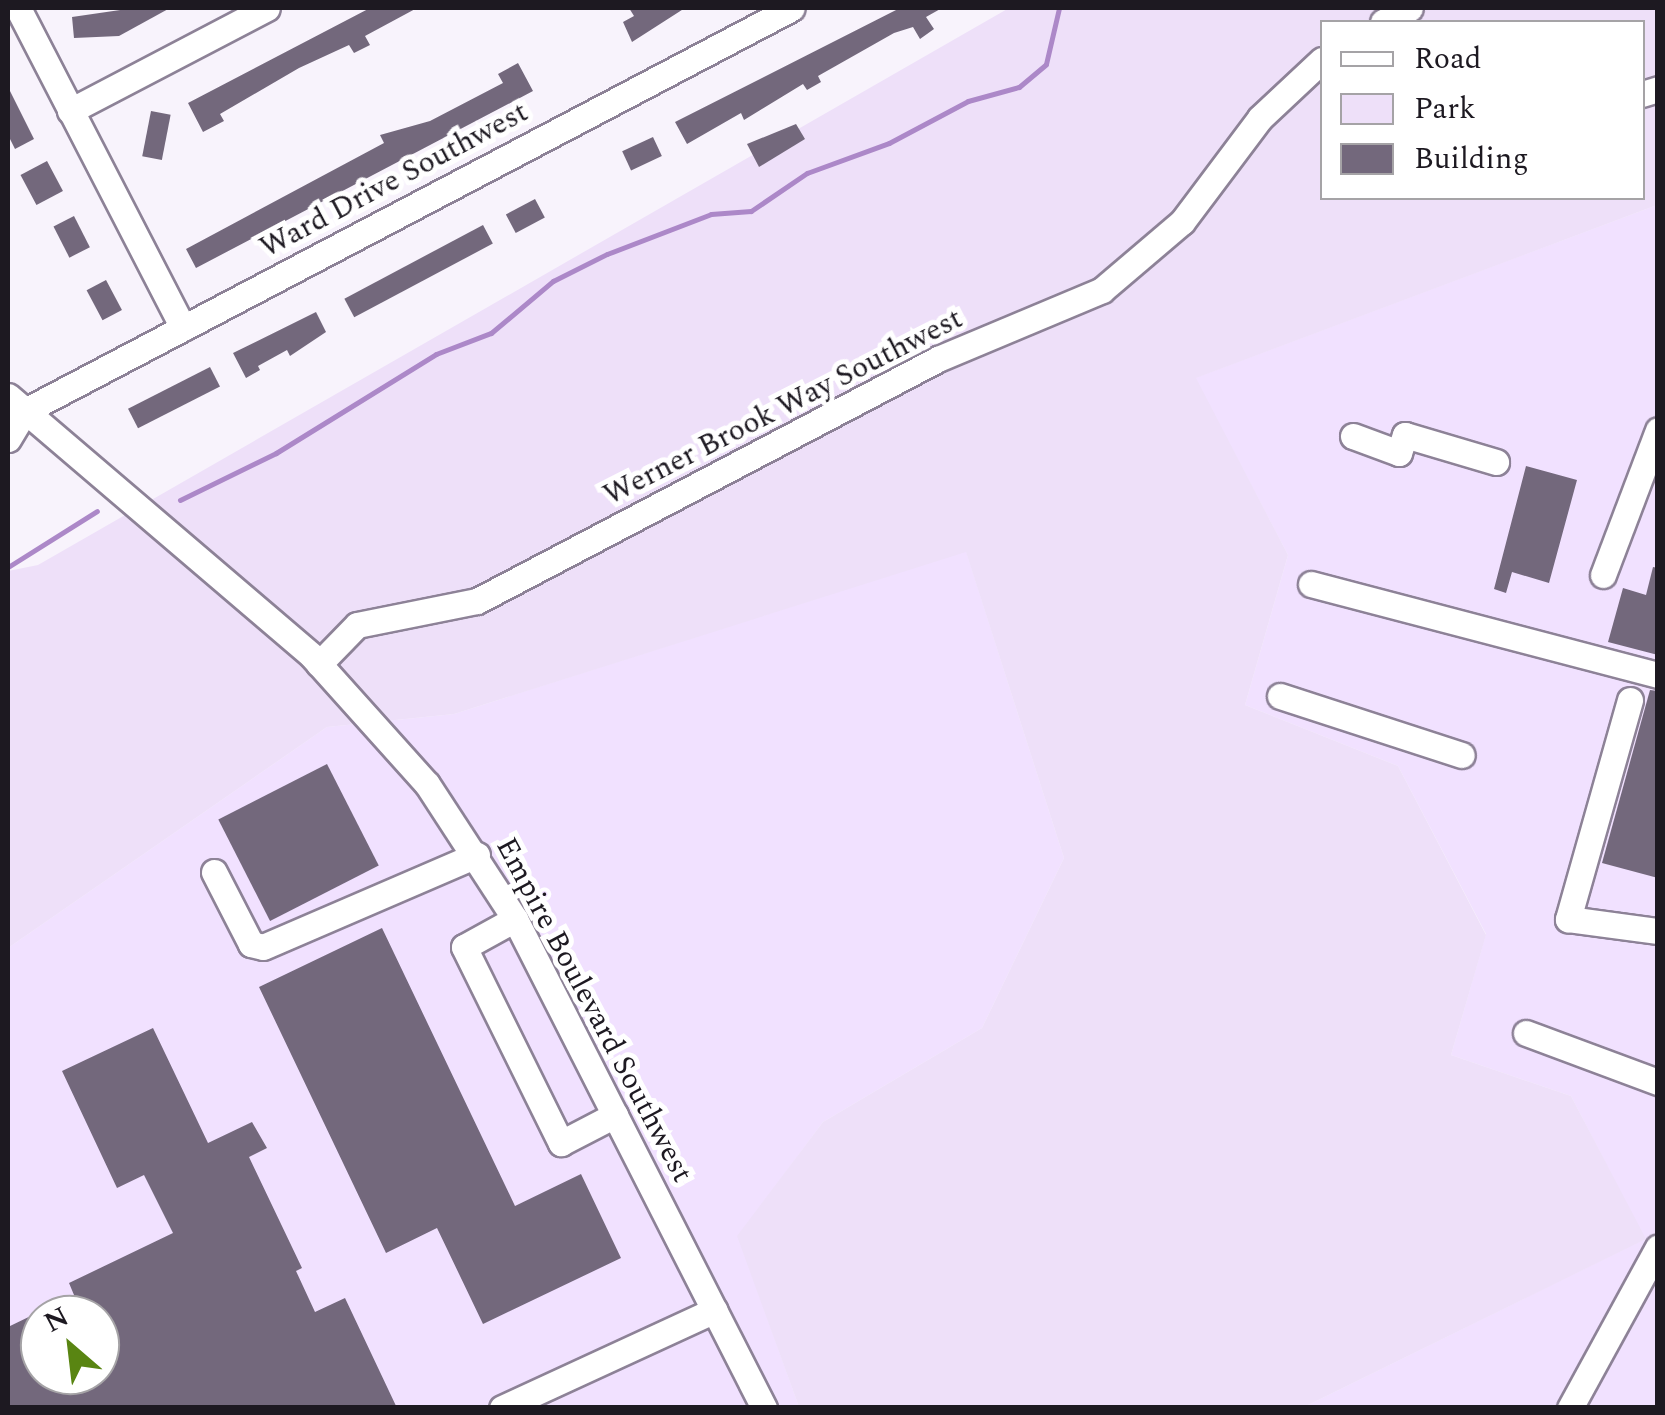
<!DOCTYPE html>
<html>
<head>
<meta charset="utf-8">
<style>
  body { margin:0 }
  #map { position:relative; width:1665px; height:1415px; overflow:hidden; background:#f8f3fc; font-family:Spectral,serif }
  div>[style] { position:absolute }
  .built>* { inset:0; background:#f1e1ff }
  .green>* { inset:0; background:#eee0f9 }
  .stream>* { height:5px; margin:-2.5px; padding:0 2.5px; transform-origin:2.5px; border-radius:2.5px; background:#ac88c8 }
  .building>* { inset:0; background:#73687c; transform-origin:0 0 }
  .roads { filter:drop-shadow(2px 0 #8d8297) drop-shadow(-2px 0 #8d8297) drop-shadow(0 2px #8d8297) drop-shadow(0 -2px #8d8297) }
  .minor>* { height:25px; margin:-12.5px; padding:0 12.5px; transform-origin:12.5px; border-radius:12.5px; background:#fff }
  span { translate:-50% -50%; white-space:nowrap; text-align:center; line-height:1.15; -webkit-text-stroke:10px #fff; paint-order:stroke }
  .street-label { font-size:30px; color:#1d1921 }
  .frame { position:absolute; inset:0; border:10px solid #1d1921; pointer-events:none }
  .legend { position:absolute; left:1320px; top:20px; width:325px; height:180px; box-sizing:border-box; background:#fff; border:2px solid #a5a3a6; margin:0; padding:12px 18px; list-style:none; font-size:30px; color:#1d1921 }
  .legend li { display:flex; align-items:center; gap:20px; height:50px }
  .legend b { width:50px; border:2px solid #a5a3a6 }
  .north { position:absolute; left:20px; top:1295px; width:100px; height:100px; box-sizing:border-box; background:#fff; border:2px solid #a5a3a6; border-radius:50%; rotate:332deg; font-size:28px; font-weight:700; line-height:40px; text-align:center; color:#1d1921 }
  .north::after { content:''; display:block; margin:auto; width:35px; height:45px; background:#598512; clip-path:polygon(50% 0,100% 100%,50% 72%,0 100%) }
</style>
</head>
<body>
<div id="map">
  <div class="built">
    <i style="clip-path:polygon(1657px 205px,1657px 1407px,1304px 1407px,1645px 1239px,1571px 1096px,1451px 1055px,1486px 934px,1398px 766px,1245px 705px,1288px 555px,1195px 378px)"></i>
    <i style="clip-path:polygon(evenodd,966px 551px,1064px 858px,982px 1028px,823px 1122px,738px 1236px,799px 1407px,8px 1407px,8px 948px,327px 727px,454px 714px,966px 551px,40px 1315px,100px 1315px,100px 1375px,40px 1375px,40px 1315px)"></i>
  </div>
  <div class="green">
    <i style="clip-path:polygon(evenodd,1009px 8px,1657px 8px,1657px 205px,1196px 378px,1288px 555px,1245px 705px,1398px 766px,1486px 935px,1451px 1055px,1571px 1096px,1646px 1239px,1304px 1407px,799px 1407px,737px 1236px,823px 1122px,982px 1028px,1064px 858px,966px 552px,454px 714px,327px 727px,8px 948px,8px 571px,38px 565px,1009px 8px,1322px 22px,1642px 22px,1642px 198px,1322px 198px,1322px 22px)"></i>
  </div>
  <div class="stream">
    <i style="left:180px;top:500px;width:107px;rotate:-26.1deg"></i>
    <i style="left:276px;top:453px;width:188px;rotate:-31.7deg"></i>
    <i style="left:436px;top:354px;width:59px;rotate:-20.9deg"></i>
    <i style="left:491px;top:333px;width:81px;rotate:-40deg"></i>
    <i style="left:553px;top:281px;width:60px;rotate:-26.6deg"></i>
    <i style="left:607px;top:254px;width:111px;rotate:-21deg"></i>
    <i style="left:711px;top:214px;width:40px;rotate:-4.3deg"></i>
    <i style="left:751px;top:211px;width:68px;rotate:-34.2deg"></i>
    <i style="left:807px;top:173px;width:87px;rotate:-20.1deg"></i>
    <i style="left:889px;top:143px;width:89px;rotate:-28deg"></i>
    <i style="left:968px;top:101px;width:53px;rotate:-15.4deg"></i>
    <i style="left:1019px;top:87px;width:35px;rotate:-40deg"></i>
    <i style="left:1046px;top:64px;width:57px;rotate:-76.9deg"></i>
    <i style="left:8px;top:567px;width:105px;rotate:-32.2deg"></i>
  </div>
  <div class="building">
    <i style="clip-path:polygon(134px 8px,170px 8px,119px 36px,74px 38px,72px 17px)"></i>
    <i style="clip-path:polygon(370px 8px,417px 8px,365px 36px,370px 45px,354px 53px,349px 45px,299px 68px,220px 114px,224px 121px,203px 132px,188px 103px)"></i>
    <i style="clip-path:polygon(629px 8px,685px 8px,632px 42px,623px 22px,634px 16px)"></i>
    <i style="clip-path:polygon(900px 8px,942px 8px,926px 17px,934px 29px,920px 39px,913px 27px,894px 33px,818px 76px,821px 82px,807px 90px,803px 84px,744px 120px,741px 113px,687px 144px,675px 122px)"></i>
    <i style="clip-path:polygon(518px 63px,533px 91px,196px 268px,186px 249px,384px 143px,380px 135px,430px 121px,503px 83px,498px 74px)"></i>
    <i style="clip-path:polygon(8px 87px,34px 139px,15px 149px,8px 135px)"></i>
    <i style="left:151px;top:111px;width:20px;height:46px;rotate:11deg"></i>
    <i style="clip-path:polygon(796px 124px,805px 139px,759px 167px,747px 144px)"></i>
    <i style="left:653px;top:137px;width:21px;height:34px;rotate:65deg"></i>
    <i style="left:47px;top:161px;width:34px;height:30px;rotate:62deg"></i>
    <i style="left:535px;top:199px;width:21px;height:33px;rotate:62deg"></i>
    <i style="left:74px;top:216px;width:35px;height:23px;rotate:63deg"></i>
    <i style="left:483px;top:225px;width:21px;height:157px;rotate:62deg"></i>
    <i style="left:106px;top:280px;width:34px;height:22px;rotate:62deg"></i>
    <i style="clip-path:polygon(316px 312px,326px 332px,290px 356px,287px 350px,258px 366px,260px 370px,246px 378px,233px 353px)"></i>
    <i style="left:210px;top:367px;width:22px;height:92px;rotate:63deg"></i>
    <i style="clip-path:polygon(1526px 466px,1577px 480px,1549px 583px,1512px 572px,1506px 593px,1494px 589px)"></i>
    <i style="clip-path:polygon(1653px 567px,1658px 568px,1658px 655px,1608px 642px,1623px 588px,1646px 595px)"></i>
    <i style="clip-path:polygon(1650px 690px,1658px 691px,1658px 878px,1602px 863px)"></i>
    <i style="left:327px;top:764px;width:114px;height:122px;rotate:63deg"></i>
    <i style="clip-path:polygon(382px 928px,515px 1206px,581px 1174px,621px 1258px,483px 1324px,437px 1228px,386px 1253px,259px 987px)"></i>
    <i style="clip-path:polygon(evenodd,153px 1028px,208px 1143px,252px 1122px,267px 1148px,249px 1157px,302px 1268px,296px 1271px,315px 1312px,345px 1298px,397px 1408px,8px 1408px,8px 1327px,74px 1295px,69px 1283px,173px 1233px,144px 1175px,117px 1188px,62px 1071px,153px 1028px,40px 1315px,100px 1315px,100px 1375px,40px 1375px,40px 1315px)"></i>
  </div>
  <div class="roads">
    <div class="minor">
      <i style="left:18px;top:8px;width:360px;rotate:62.7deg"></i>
      <i style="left:1383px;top:22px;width:30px;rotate:-27deg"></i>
      <i style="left:1642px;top:94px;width:17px;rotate:-17deg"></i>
      <i style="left:70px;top:111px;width:222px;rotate:-27.6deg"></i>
      <i style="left:8px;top:396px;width:400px;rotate:40.5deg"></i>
      <i style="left:312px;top:656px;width:172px;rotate:48.1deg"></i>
      <i style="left:427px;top:784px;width:161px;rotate:56.9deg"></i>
      <i style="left:515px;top:919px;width:549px;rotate:63.01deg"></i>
      <i style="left:1353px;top:436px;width:49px;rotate:20.3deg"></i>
      <i style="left:1399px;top:453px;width:19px;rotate:-72deg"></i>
      <i style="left:1405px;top:435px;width:95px;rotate:16.5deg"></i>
      <i style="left:8px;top:439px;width:33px;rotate:-59deg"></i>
      <i style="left:25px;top:411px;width:866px;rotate:-27.72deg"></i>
      <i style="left:1603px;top:575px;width:155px;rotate:-69.2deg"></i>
      <i style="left:1311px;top:584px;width:359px;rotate:14.7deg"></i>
      <i style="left:319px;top:664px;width:54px;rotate:-45.7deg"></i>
      <i style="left:357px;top:625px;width:122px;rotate:-11.3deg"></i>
      <i style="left:477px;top:601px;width:521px;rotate:-27.7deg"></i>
      <i style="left:938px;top:359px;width:178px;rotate:-22.8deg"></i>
      <i style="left:1102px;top:290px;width:105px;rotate:-40.4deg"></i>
      <i style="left:1182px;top:222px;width:130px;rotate:-53.1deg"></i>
      <i style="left:1260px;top:118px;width:85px;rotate:-43.1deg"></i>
      <i style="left:1280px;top:696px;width:191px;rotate:18deg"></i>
      <i style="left:1630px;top:700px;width:228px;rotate:105.8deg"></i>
      <i style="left:1568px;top:919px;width:91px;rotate:7.6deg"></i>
      <i style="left:214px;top:872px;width:81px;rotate:62.8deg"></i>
      <i style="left:251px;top:944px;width:12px;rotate:14deg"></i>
      <i style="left:263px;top:947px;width:233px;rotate:-23.3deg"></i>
      <i style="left:515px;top:919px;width:58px;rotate:151.2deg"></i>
      <i style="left:464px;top:947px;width:219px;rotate:63.7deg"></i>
      <i style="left:561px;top:1143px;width:61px;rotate:-27.4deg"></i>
      <i style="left:1526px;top:1033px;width:141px;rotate:20.4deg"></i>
      <i style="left:502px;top:1408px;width:234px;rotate:-24.7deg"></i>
      <i style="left:1570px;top:1408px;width:183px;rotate:-61.3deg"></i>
    </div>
  </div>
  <div class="street-label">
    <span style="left:394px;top:180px;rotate:-28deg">Ward Drive Southwest</span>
    <span style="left:783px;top:407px;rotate:-27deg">Werner Brook Way Southwest</span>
    <span style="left:594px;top:1010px;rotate:62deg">Empire Boulevard Southwest</span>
  </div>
  <div class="frame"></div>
  <ul class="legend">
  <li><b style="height:12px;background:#fff"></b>Road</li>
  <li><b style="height:28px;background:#eee0f9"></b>Park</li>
  <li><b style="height:28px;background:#73687c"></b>Building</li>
  </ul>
  <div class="north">N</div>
</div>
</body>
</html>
